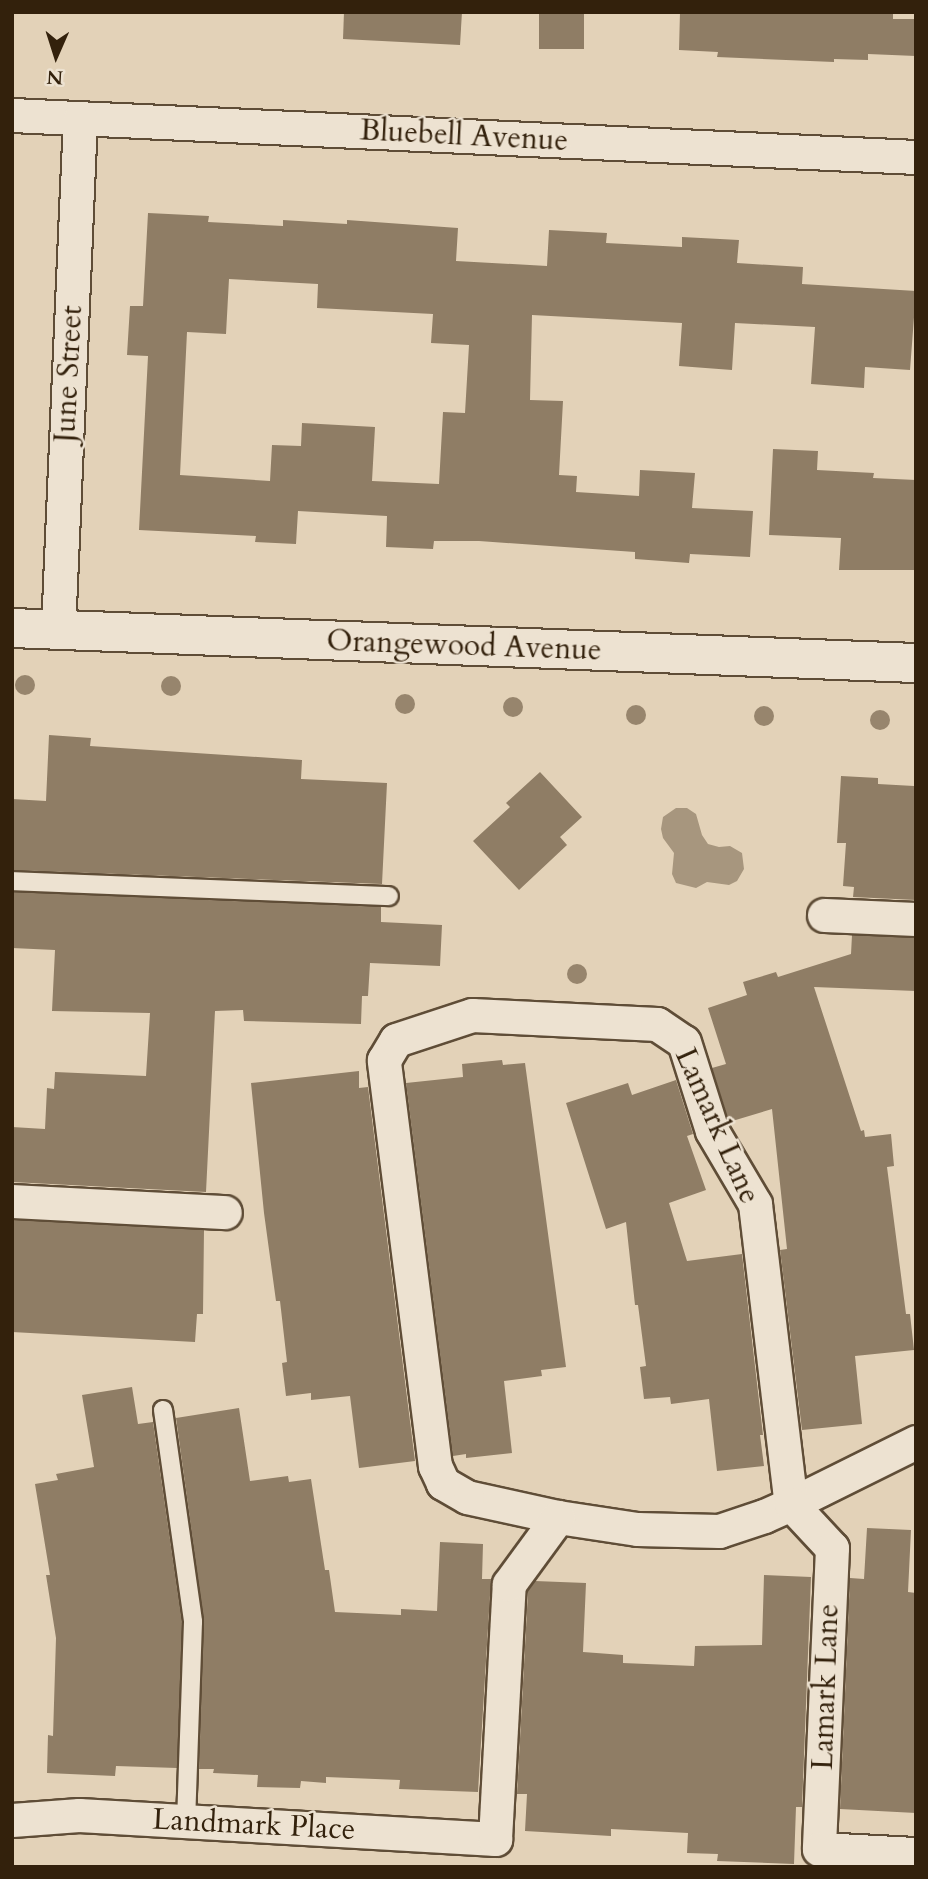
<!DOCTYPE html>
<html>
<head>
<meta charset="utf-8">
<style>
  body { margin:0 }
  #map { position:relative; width:928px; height:1879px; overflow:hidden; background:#e3d2b8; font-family:Cardo,serif }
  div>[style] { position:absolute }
  .water>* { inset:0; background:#a7967e }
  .building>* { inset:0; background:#8f7d65; transform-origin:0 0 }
  .roads { filter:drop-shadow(2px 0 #5f4d37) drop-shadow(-2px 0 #5f4d37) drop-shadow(0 2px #5f4d37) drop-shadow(0 -2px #5f4d37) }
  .lane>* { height:18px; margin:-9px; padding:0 9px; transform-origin:9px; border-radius:9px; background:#ede2d1 }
  .street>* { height:33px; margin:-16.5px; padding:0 16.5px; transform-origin:16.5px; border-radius:16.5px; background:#ede2d1 }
  .secondary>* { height:38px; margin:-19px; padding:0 19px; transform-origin:19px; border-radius:19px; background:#ede2d1 }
  .trees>* { width:20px; height:20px; margin:-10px; border-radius:50%; background:#97856d }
  span { translate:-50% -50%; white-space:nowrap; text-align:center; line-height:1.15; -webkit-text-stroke:5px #ede2d1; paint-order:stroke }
  .street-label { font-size:30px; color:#33210c }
  .frame { position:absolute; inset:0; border:14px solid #33210c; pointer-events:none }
  .north { position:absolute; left:21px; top:21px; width:70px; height:70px; -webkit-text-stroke:5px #ede2d1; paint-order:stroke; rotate:183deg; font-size:19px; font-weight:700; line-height:28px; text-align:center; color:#33210c }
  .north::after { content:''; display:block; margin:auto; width:24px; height:32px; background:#33210c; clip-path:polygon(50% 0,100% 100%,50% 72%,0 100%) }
</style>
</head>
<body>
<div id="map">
  <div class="water">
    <i style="clip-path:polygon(676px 808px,687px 808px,696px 814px,702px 835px,708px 844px,719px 847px,730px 846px,742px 853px,744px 869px,737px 881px,729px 885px,707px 882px,696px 888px,676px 883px,672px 874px,674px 853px,663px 838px,661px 829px,663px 817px)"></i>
  </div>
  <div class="building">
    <i style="clip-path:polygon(344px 12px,462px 12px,460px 45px,343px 39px)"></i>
    <i style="left:539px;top:12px;width:45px;height:37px"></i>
    <i style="clip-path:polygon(680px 12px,893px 12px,893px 19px,916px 19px,916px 56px,868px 54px,868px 60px,834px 59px,834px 62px,717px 57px,718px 52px,679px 50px)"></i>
    <i style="clip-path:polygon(evenodd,148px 213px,209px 216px,208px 222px,283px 226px,283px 220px,347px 224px,347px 220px,458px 228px,456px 261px,547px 266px,549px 230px,607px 233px,606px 243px,682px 247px,682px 237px,739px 240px,737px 263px,803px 267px,802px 284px,916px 291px,910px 370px,865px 367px,864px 388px,811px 384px,815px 327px,735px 323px,732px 370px,679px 366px,682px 323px,532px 315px,530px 400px,563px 401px,559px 475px,577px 476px,576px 492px,639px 496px,640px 470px,695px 473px,692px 508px,753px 511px,750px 557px,690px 554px,689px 563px,635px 559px,635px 552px,479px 541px,434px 541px,433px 549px,386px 547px,387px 516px,298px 511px,296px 544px,255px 542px,256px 536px,139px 530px,148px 356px,127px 355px,130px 306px,143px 306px,148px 213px,229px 279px,318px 284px,317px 308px,433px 314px,431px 343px,469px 345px,465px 413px,443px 412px,439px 484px,372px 481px,375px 427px,302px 423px,301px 446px,272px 445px,270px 481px,180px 475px,187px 332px,226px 334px,229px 279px)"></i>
    <i style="clip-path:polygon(773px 449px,818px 451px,817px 470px,874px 473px,873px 478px,916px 480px,916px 570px,839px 570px,841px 538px,769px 535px)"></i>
    <i style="clip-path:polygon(49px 735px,91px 738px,90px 746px,302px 760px,301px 779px,387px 783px,382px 884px,12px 870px,12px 799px,46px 801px)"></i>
    <i style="clip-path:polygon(540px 772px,582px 817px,560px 837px,567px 845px,519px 890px,473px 841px,510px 807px,506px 803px)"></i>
    <i style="clip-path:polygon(841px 776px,878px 778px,878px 784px,914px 786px,916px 900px,853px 897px,854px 887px,843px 886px,846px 843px,837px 843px)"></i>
    <i style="clip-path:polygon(12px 892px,381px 907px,381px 922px,442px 925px,440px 966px,370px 963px,368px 996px,362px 996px,361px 1024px,244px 1021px,243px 1010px,215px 1011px,206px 1192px,12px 1182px,12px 1127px,45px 1129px,47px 1088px,54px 1089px,55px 1072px,146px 1076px,150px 1013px,52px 1011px,55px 950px,12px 948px)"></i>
    <i style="clip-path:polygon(852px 935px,916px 938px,916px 991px,814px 987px,861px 1131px,864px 1130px,865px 1137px,891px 1134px,894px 1166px,887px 1167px,906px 1314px,910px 1314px,914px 1350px,855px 1356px,862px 1424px,802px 1430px,780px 1250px,787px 1249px,772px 1109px,729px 1122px,712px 1068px,726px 1064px,708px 1008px,747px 995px,743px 982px,776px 972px,778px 977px,851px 954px)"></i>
    <i style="clip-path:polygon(502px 1060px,503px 1065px,525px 1063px,566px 1367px,541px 1370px,542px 1376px,504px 1381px,512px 1453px,466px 1458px,466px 1454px,453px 1456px,406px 1083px,463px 1077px,462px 1064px)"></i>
    <i style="clip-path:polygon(359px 1071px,359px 1088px,368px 1087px,415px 1461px,359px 1468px,350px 1396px,311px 1400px,311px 1393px,286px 1396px,282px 1363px,287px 1362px,280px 1301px,276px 1301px,264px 1213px,251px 1083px)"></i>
    <i style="clip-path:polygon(676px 1080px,693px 1134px,687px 1136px,706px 1190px,669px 1203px,687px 1261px,742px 1254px,763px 1435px,760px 1435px,764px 1466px,717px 1471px,709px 1399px,671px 1404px,670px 1397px,644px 1399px,640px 1367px,646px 1366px,638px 1305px,635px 1305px,626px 1222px,606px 1229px,566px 1103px,628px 1083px,632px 1095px)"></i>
    <i style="clip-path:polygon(12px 1220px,204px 1230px,203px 1314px,197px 1314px,195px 1342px,12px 1332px)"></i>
    <i style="clip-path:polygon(132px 1387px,138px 1424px,153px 1422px,182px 1623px,177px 1768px,116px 1766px,115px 1776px,47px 1773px,48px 1735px,53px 1736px,56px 1638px,46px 1575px,50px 1575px,35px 1484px,58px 1480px,56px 1474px,94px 1467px,82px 1395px)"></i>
    <i style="clip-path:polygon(239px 1408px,250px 1481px,288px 1476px,289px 1482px,311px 1479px,325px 1570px,329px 1570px,335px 1612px,401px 1615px,401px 1609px,437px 1611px,440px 1542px,483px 1544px,482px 1579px,491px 1579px,478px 1792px,399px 1789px,400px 1780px,326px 1777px,326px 1783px,301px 1781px,300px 1788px,257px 1787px,258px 1775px,213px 1773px,214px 1769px,199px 1769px,204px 1621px,176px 1418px)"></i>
    <i style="clip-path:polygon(867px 1528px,911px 1530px,908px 1592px,916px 1593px,916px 1813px,840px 1809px,850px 1578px,864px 1579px)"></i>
    <i style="clip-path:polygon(764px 1575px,811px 1577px,802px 1807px,796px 1807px,794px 1864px,717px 1861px,718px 1854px,687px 1853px,688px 1833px,611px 1829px,611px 1836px,525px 1831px,527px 1794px,517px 1794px,528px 1591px,535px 1581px,586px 1583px,583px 1652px,623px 1655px,623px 1663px,694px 1666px,695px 1646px,762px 1645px)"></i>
  </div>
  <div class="roads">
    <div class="lane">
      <i style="left:12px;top:881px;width:377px;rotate:2.3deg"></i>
      <i style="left:163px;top:1410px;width:214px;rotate:81.9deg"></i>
      <i style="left:193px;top:1622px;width:200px;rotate:92deg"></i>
    </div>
    <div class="street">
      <i style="left:12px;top:115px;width:905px;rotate:2.66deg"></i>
      <i style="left:58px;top:630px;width:512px;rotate:-87.54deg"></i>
      <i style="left:824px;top:915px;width:92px;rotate:2.5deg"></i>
      <i style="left:12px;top:1201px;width:213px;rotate:3deg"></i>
      <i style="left:916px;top:1442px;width:140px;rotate:153.6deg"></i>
      <i style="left:791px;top:1504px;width:30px;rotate:156deg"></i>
      <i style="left:764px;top:1516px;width:47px;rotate:161.6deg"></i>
      <i style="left:719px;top:1531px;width:82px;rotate:-178.6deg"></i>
      <i style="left:637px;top:1529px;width:80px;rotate:-171.4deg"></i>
      <i style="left:558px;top:1517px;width:93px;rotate:-167.6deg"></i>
      <i style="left:467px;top:1497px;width:28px;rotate:-150deg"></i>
      <i style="left:443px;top:1483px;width:19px;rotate:-115deg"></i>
      <i style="left:435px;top:1466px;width:409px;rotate:-97.2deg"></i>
      <i style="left:384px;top:1060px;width:23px;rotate:-59deg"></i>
      <i style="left:396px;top:1040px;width:80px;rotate:-18.2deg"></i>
      <i style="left:472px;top:1015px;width:185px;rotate:2.8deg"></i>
      <i style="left:657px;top:1024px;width:32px;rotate:34deg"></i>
      <i style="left:684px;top:1042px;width:93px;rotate:72.5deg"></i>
      <i style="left:712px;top:1131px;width:85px;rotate:59.5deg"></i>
      <i style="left:755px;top:1204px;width:302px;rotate:83.2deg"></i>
      <i style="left:791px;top:1504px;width:60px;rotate:47deg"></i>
      <i style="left:832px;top:1548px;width:301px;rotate:92.5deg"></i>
      <i style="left:819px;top:1849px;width:97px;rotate:3deg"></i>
      <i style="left:12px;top:1820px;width:67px;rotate:-4.3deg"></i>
      <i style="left:79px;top:1815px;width:417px;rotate:3.3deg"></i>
      <i style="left:495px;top:1839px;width:255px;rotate:-86.9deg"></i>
      <i style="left:509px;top:1584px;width:83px;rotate:-53.8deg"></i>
    </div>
    <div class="secondary">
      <i style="left:12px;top:628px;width:905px;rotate:2.22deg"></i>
    </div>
  </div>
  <div class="trees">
    <i style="left:25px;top:685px"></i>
    <i style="left:171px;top:686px"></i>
    <i style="left:405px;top:704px"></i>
    <i style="left:513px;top:707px"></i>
    <i style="left:636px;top:715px"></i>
    <i style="left:764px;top:716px"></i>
    <i style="left:880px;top:720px"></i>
    <i style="left:577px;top:974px"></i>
  </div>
  <div class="street-label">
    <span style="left:464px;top:136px;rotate:3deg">Bluebell Avenue</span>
    <span style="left:69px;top:374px;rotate:-87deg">June Street</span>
    <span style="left:464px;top:646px;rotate:2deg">Orangewood Avenue</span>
    <span style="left:717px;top:1126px;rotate:66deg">Lamark Lane</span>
    <span style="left:826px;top:1687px;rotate:-88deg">Lamark Lane</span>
    <span style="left:254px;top:1825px;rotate:3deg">Landmark Place</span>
  </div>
  <div class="frame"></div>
  <div class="north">N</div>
</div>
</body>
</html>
